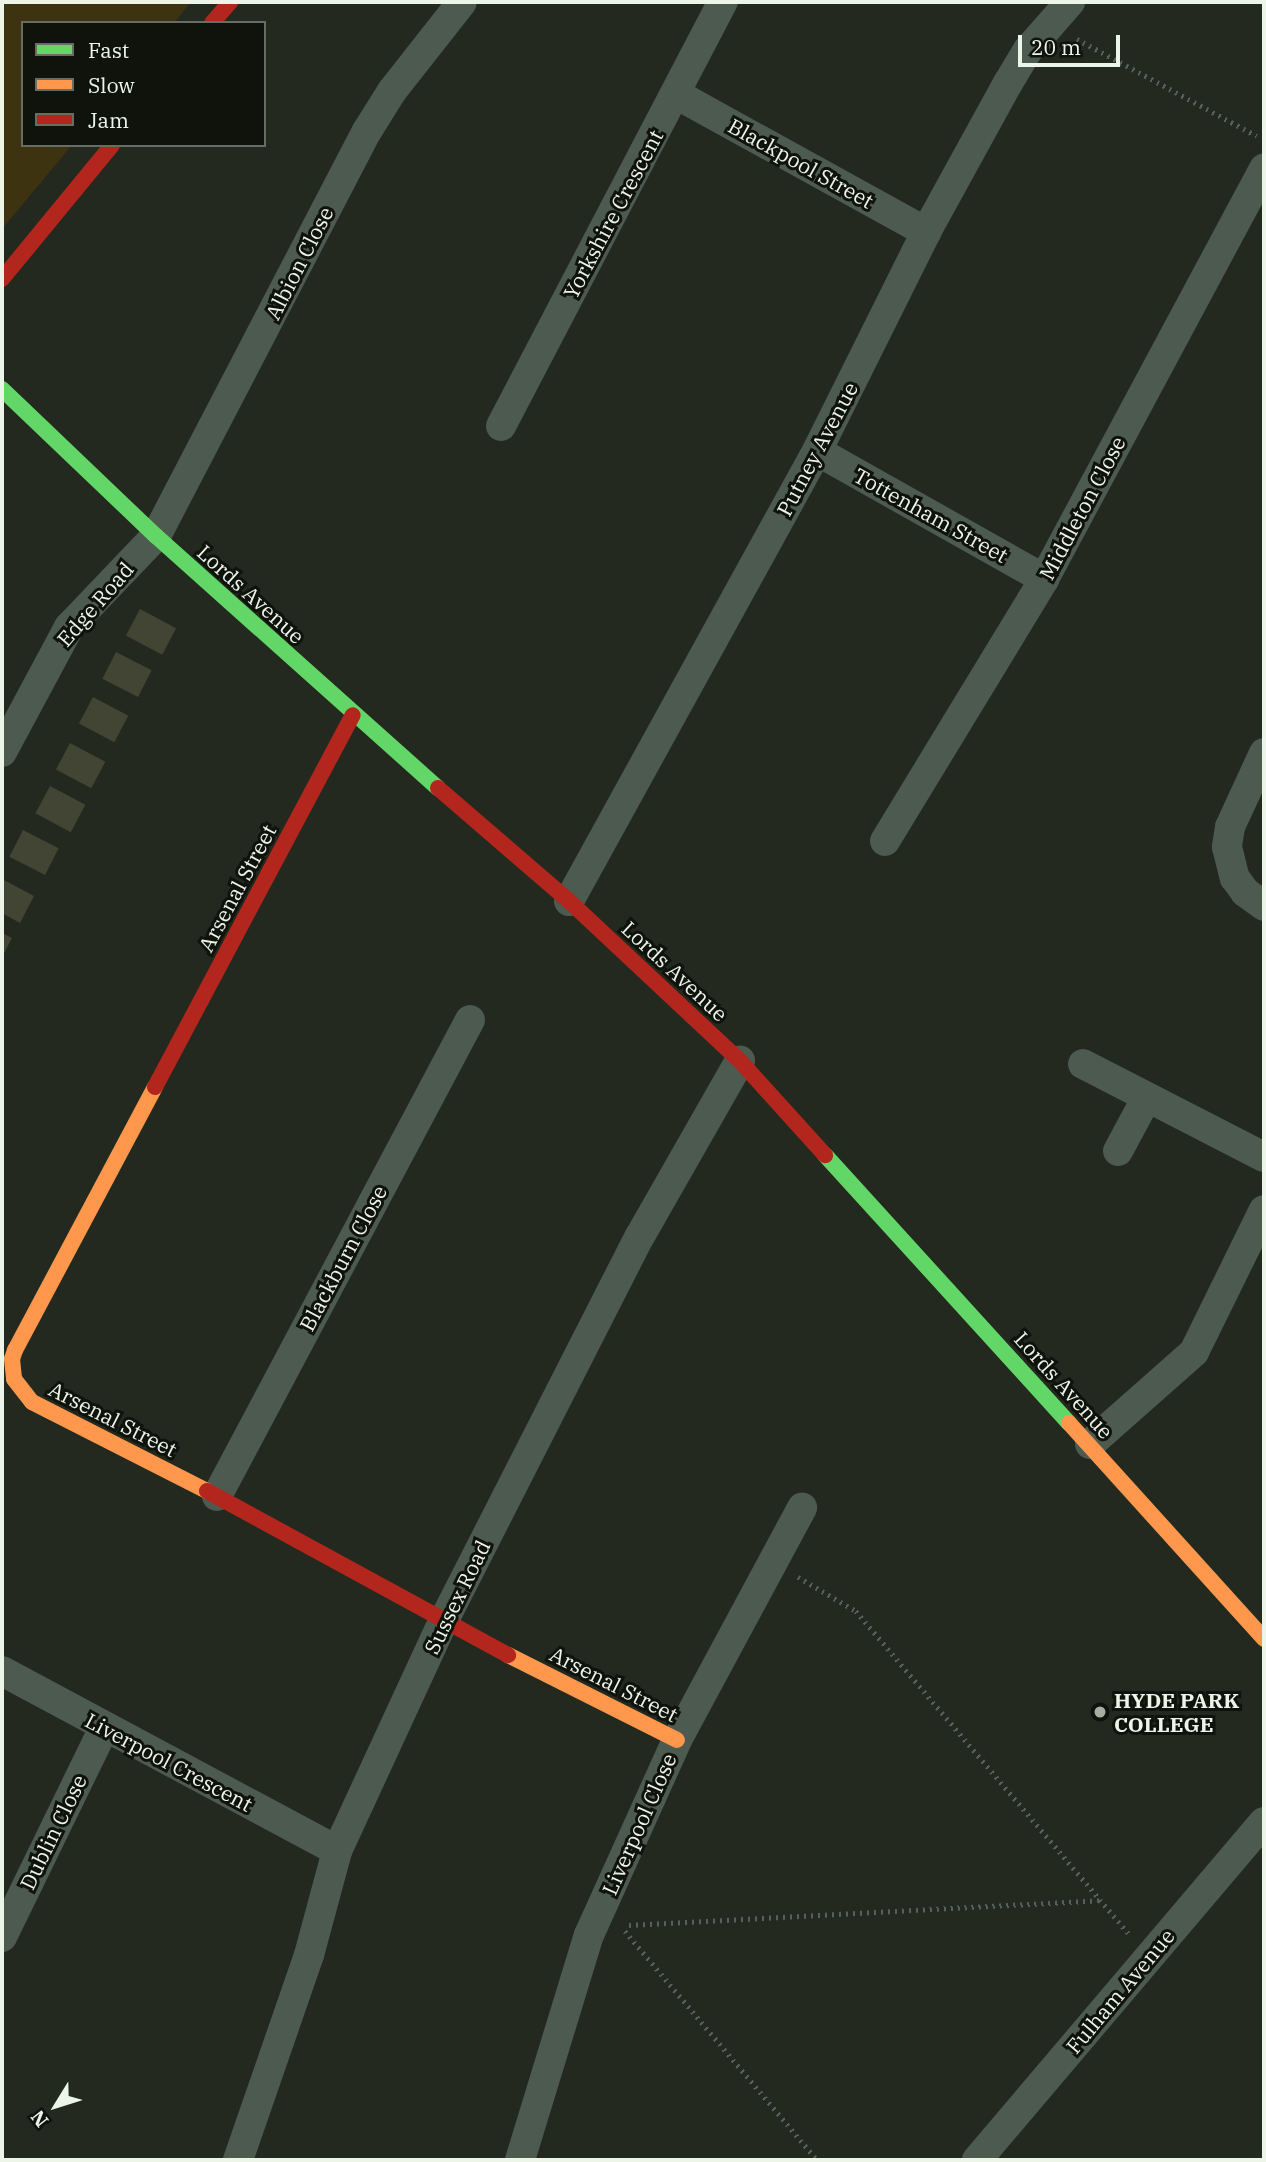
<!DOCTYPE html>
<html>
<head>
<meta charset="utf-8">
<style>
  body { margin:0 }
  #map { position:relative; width:1266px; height:2162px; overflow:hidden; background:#23291e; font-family:"IBM Plex Serif",serif }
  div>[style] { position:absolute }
  .green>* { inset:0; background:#3e3311 }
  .building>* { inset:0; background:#424534; transform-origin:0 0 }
  .path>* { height:4.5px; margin-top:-2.25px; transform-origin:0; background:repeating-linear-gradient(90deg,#586058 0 2px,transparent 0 7px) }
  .street>* { height:30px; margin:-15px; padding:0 15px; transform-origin:15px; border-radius:15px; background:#4d5a50 }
  .fast>* { height:16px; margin:-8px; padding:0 8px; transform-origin:8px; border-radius:8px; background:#63d668 }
  .slow>* { height:16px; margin:-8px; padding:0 8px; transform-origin:8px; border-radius:8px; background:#ff974d }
  .jam>* { height:16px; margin:-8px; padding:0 8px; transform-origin:8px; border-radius:8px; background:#b3261e }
  .dots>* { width:19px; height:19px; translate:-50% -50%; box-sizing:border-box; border:4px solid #0f130b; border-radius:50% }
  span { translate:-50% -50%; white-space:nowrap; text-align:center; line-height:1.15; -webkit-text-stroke:6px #0f130b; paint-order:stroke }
  .street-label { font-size:21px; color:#edf4e8 }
  .poi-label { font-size:21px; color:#edf4e8; font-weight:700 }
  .left { translate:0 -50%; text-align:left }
  .frame { position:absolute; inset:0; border:4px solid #edf4e8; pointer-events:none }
  .legend { position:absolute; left:21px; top:21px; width:245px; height:126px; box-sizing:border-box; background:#0f130b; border:2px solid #686d63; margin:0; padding:9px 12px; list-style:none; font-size:21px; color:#edf4e8 }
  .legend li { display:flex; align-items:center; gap:14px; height:35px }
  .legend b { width:35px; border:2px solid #686d63 }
  .north { position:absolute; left:21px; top:2071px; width:70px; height:70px; -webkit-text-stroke:5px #0f130b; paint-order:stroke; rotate:232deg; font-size:19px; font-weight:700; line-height:28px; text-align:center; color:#edf4e8 }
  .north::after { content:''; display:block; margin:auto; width:24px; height:32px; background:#edf4e8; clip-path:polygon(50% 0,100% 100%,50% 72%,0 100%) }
  .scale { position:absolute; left:1018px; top:35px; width:102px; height:32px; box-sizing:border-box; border:4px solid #edf4e8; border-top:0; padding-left:9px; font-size:21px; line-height:24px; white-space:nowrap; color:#edf4e8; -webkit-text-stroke:5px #0f130b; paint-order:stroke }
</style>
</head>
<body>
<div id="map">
  <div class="green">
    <i style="clip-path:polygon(2px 2px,191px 2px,174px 23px,23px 23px,23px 145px,72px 145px,2px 229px)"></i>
  </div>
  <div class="building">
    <i style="left:140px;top:609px;width:41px;height:30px;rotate:28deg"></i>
    <i style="left:116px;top:652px;width:40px;height:30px;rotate:27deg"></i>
    <i style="left:93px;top:697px;width:40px;height:30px;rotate:28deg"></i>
    <i style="left:70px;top:743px;width:40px;height:30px;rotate:28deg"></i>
    <i style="left:50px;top:786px;width:40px;height:31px;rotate:28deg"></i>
    <i style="left:23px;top:830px;width:40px;height:30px;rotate:27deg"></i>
    <i style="clip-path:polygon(2px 879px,34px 896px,20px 923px,2px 913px)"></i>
    <i style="clip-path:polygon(2px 933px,12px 938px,2px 957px)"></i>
  </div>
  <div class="path">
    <i style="left:1077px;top:39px;width:204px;rotate:28.3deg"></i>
    <i style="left:798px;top:1577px;width:67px;rotate:30.4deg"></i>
    <i style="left:856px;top:1611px;width:422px;rotate:49.8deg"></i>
    <i style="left:629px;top:1925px;width:471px;rotate:-3deg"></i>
    <i style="left:625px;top:1931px;width:299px;rotate:50deg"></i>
  </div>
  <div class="street">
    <i style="left:676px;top:94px;width:286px;rotate:28.9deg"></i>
    <i style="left:501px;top:426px;width:479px;rotate:-62.4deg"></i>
    <i style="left:817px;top:451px;width:261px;rotate:29.4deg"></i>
    <i style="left:2px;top:752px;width:142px;rotate:-61.8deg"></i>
    <i style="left:69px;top:627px;width:126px;rotate:-46.3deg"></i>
    <i style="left:156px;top:536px;width:457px;rotate:-62.5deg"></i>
    <i style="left:367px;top:131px;width:47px;rotate:-58deg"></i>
    <i style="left:392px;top:91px;width:113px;rotate:-51.8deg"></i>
    <i style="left:1264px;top:753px;width:81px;rotate:114.7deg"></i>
    <i style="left:1230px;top:827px;width:20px;rotate:99deg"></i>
    <i style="left:1227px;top:847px;width:32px;rotate:76deg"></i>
    <i style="left:1235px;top:878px;width:17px;rotate:54deg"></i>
    <i style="left:1245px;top:892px;width:24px;rotate:36deg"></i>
    <i style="left:885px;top:841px;width:306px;rotate:-58.7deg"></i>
    <i style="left:1044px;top:579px;width:466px;rotate:-61.8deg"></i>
    <i style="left:569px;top:901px;width:514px;rotate:-61.14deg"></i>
    <i style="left:817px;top:451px;width:245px;rotate:-63.5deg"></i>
    <i style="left:926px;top:232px;width:170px;rotate:-61.2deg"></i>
    <i style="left:1008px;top:83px;width:39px;rotate:-59deg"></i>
    <i style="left:1028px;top:50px;width:64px;rotate:-48.8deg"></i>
    <i style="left:1083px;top:1064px;width:203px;rotate:27.2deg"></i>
    <i style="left:1118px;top:1151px;width:61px;rotate:-61.8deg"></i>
    <i style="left:1090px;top:1444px;width:139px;rotate:-41.5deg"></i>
    <i style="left:1194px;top:1352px;width:158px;rotate:-63.8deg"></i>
    <i style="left:217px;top:1496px;width:539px;rotate:-62.01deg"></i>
    <i style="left:2px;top:1671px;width:380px;rotate:28.2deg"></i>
    <i style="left:2px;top:1937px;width:233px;rotate:-64deg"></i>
    <i style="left:238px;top:2160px;width:217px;rotate:-70.9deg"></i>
    <i style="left:309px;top:1955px;width:108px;rotate:-74.9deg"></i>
    <i style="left:337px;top:1851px;width:252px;rotate:-65.2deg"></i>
    <i style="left:443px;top:1622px;width:433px;rotate:-63deg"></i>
    <i style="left:640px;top:1236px;width:202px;rotate:-60.3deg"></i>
    <i style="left:520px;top:2160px;width:235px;rotate:-73deg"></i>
    <i style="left:589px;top:1935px;width:214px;rotate:-65.7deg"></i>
    <i style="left:677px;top:1740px;width:264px;rotate:-61.7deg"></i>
    <i style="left:977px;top:2160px;width:443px;rotate:-49.7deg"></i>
  </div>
  <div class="fast">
    <i style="left:2px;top:389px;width:213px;rotate:43.7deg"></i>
    <i style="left:156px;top:536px;width:378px;rotate:41.8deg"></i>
    <i style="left:825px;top:1155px;width:362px;rotate:47.7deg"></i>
  </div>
  <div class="slow">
    <i style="left:155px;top:1087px;width:298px;rotate:118deg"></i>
    <i style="left:15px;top:1350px;width:9px;rotate:108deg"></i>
    <i style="left:12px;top:1359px;width:20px;rotate:84deg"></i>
    <i style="left:14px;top:1379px;width:29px;rotate:52deg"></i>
    <i style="left:32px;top:1402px;width:196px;rotate:27deg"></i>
    <i style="left:1069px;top:1423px;width:291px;rotate:47.9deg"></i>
    <i style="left:508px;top:1655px;width:189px;rotate:26.7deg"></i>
  </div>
  <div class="jam">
    <i style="left:212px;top:23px;width:28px;rotate:-49deg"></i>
    <i style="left:2px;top:279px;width:173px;rotate:-50.6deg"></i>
    <i style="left:438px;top:788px;width:173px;rotate:40.8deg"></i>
    <i style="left:569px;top:901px;width:234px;rotate:43.1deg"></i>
    <i style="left:740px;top:1061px;width:127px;rotate:47.9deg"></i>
    <i style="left:155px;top:1087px;width:421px;rotate:-62deg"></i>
    <i style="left:207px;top:1491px;width:343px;rotate:28.6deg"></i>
  </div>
  <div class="dots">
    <i style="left:1100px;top:1712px;background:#a6ada1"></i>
  </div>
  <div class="street-label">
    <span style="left:801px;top:163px;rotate:29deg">Blackpool Street</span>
    <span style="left:613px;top:214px;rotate:-62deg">Yorkshire Crescent</span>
    <span style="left:299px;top:263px;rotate:-63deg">Albion Close</span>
    <span style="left:817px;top:449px;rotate:-62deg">Putney Avenue</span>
    <span style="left:1082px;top:508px;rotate:-62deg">Middleton Close</span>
    <span style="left:931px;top:515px;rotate:29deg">Tottenham Street</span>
    <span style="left:251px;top:594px;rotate:42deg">Lords Avenue</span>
    <span style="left:95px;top:604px;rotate:-49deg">Edge Road</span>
    <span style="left:237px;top:888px;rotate:-62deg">Arsenal Street</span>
    <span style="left:675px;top:971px;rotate:43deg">Lords Avenue</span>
    <span style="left:343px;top:1258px;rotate:-62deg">Blackburn Close</span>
    <span style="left:1064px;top:1385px;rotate:48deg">Lords Avenue</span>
    <span style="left:113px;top:1419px;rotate:27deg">Arsenal Street</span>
    <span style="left:457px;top:1597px;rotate:-64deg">Sussex Road</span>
    <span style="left:614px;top:1684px;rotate:27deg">Arsenal Street</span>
    <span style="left:169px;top:1762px;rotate:28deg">Liverpool Crescent</span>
    <span style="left:639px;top:1824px;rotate:-66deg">Liverpool Close</span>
    <span style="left:53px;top:1832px;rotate:-64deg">Dublin Close</span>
    <span style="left:1120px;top:1991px;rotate:-50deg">Fulham Avenue</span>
  </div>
  <div class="poi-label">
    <span class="left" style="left:1114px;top:1712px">HYDE PARK<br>COLLEGE</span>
  </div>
  <div class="frame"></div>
  <ul class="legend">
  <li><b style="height:9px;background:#63d668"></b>Fast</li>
  <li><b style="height:9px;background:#ff974d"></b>Slow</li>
  <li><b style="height:9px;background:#b3261e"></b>Jam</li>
  </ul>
  <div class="north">N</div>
  <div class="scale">20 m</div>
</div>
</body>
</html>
